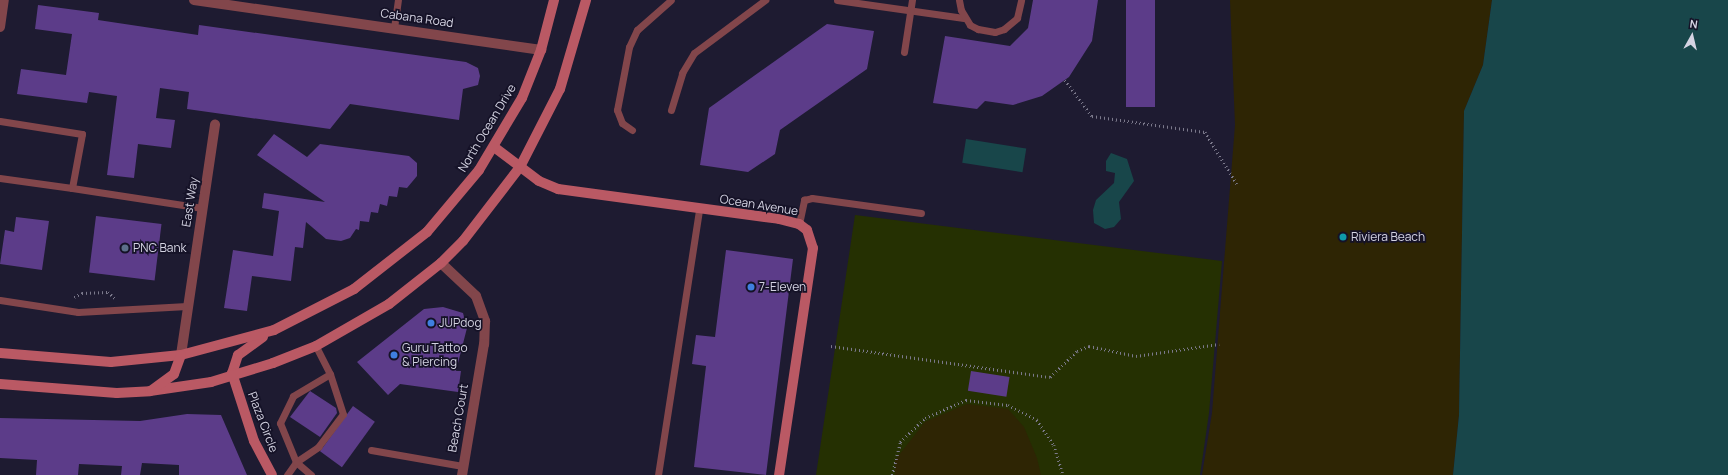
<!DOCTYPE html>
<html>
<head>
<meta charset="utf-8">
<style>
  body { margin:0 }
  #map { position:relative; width:1728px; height:475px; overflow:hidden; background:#1e1b31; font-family:Manrope,sans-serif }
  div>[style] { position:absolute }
  .green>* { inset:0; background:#253002 }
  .sand>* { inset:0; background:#2e2504 }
  .water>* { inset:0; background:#18464a; transform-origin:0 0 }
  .building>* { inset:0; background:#5c3c89; transform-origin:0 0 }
  .path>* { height:2.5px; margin-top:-1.25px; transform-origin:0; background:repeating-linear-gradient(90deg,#7b798b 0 1px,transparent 0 4px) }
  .lane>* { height:7px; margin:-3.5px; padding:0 3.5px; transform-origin:3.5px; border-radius:3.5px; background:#82464b }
  .street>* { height:10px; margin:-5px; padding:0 5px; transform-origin:5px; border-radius:5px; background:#82464b }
  .secondary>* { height:10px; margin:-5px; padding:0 5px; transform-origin:5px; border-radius:5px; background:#ba5964 }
  .dots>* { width:11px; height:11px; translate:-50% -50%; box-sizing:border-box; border:2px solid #151227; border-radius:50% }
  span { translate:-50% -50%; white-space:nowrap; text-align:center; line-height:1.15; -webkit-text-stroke:3.5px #151227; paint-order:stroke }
  .street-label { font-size:12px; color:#d4d3e2 }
  .poi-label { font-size:12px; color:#d4d3e2 }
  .left { translate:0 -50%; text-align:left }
  .north { position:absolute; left:1672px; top:16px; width:40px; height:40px; -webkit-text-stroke:3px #151227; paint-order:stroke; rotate:8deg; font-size:11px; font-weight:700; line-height:16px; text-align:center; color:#d4d3e2 }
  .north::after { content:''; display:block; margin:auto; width:14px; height:18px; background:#d4d3e2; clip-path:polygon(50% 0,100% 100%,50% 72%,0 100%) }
</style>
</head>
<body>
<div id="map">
  <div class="green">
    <i style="clip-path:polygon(855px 215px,1222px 261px,1209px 413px,1200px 475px,816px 475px)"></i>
  </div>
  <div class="sand">
    <i style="clip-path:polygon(1230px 0,1492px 0,1483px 65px,1464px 111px,1459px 415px,1453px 475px,1202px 475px,1212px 413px,1235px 125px)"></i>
    <i style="clip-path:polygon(967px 404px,1008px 409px,1024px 427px,1037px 458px,1041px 475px,895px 475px,895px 460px,925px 422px)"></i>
  </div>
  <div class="water">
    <i style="clip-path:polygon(1492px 0,1728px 0,1728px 475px,1453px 475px,1459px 415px,1464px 111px,1483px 65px)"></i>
    <i style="left:966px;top:139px;width:61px;height:24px;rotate:9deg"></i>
    <i style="clip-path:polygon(1111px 153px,1127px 159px,1134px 181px,1119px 202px,1121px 219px,1114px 227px,1105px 229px,1094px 223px,1093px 210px,1096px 200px,1114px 183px,1115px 173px,1106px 171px,1106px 161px)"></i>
  </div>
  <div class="building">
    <i style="clip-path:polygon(1033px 0,1098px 0,1092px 41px,1069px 77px,1042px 96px,1013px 105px,985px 101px,977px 109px,933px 103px,945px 36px,1010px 46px,1028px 28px)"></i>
    <i style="left:1126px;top:0;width:29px;height:107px"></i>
    <i style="clip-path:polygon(38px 5px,99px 13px,98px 20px,198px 35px,199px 25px,466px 62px,478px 68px,480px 76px,478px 85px,463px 89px,459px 120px,350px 104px,330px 129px,187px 109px,189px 92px,160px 88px,156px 118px,175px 120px,171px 148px,138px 144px,134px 178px,107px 175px,117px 96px,89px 92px,87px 103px,17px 94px,21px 69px,66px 75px,72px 34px,35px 29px)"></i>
    <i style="clip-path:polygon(827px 24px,874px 31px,867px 69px,780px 130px,775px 154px,748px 172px,700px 165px,709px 108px)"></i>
    <i style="clip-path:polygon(274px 134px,307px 157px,320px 144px,409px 156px,417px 163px,417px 176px,407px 188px,399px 187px,397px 197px,389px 196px,387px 206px,380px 204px,378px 213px,371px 212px,369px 222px,360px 221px,359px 230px,356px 229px,350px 238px,341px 241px,326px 239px,306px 222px,303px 248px,295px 247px,291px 281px,252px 276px,247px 311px,224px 308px,233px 250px,273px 256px,279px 211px,262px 208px,264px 193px,325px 202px,257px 155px)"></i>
    <i style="left:96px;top:216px;width:66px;height:57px;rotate:7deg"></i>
    <i style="clip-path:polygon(16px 217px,49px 221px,42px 270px,0 264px,5px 230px,14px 232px)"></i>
    <i style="clip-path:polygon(726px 250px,793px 259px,766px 475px,694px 467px,706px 366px,692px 364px,696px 335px,715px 337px)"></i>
    <i style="clip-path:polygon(443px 307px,463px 313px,467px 328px,456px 371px,461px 371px,458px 392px,400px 384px,388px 395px,357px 362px,424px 309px)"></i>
    <i style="left:971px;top:371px;width:39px;height:20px;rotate:9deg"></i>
    <i style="clip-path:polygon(310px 391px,336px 408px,337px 413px,320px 437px,290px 417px)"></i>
    <i style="left:353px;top:406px;width:27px;height:56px;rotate:36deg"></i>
    <i style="clip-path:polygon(187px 414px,221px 415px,247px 475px,179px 475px,179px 465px,142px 463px,140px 475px,121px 475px,122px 466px,79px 464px,78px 475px,36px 475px,37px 460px,0 458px,0 418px,140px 421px)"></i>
  </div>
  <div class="path">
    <i style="left:1065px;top:80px;width:45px;rotate:53.1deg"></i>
    <i style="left:1092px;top:116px;width:114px;rotate:8.1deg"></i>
    <i style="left:1205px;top:132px;width:61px;rotate:58.4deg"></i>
    <i style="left:74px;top:297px;width:9px;rotate:-27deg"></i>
    <i style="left:82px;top:293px;width:26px;rotate:-2deg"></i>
    <i style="left:108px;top:292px;width:9px;rotate:41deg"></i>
    <i style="left:831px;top:346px;width:221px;rotate:8.1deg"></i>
    <i style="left:1050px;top:377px;width:37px;rotate:-44deg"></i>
    <i style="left:1077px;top:351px;width:13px;rotate:-23deg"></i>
    <i style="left:1089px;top:346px;width:48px;rotate:12deg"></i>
    <i style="left:1136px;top:356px;width:84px;rotate:-8.2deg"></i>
    <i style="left:892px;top:475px;width:34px;rotate:-76deg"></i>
    <i style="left:900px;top:442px;width:35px;rotate:-44deg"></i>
    <i style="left:925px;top:418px;width:45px;rotate:-23.7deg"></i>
    <i style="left:966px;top:400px;width:42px;rotate:6.8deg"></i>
    <i style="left:1008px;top:405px;width:33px;rotate:27deg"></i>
    <i style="left:1037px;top:420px;width:30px;rotate:56deg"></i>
    <i style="left:1054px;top:445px;width:31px;rotate:73deg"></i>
  </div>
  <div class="lane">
    <i style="left:837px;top:0;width:128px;rotate:8.1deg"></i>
    <i style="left:959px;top:0;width:10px;rotate:79deg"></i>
    <i style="left:961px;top:10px;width:17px;rotate:59deg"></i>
    <i style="left:970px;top:25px;width:9px;rotate:27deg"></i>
    <i style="left:978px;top:29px;width:17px;rotate:10deg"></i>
    <i style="left:995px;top:32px;width:9px;rotate:-18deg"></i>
    <i style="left:1004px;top:29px;width:17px;rotate:-40deg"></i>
    <i style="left:1017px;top:18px;width:18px;rotate:-77deg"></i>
    <i style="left:394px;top:28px;width:28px;rotate:-82deg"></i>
    <i style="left:904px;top:52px;width:53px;rotate:-81.3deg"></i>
    <i style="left:671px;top:110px;width:39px;rotate:-73deg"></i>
    <i style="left:682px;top:73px;width:23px;rotate:-59deg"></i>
    <i style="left:694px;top:53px;width:89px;rotate:-36.7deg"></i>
    <i style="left:0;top:121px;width:83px;rotate:9deg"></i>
    <i style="left:82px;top:134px;width:55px;rotate:100.5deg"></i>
    <i style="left:72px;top:188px;width:73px;rotate:-172.1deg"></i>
    <i style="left:632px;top:130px;width:12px;rotate:-145deg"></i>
    <i style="left:622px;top:123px;width:14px;rotate:-111deg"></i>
    <i style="left:617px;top:110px;width:64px;rotate:-79.2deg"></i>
    <i style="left:629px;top:47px;width:19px;rotate:-65deg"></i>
    <i style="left:637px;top:30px;width:45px;rotate:-41.4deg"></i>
    <i style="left:72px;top:188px;width:132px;rotate:8.7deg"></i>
    <i style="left:799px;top:224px;width:25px;rotate:-78deg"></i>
    <i style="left:804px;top:200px;width:8px;rotate:-14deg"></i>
    <i style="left:812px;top:198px;width:110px;rotate:7.8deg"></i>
    <i style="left:0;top:300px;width:79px;rotate:8.7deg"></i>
    <i style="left:78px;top:312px;width:109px;rotate:-3.2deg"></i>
    <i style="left:371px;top:450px;width:93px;rotate:9.9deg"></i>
    <i style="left:287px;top:475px;width:16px;rotate:-55deg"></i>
    <i style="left:296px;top:462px;width:27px;rotate:-34deg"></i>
    <i style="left:318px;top:447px;width:41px;rotate:-52.9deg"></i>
    <i style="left:343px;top:414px;width:42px;rotate:-108deg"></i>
    <i style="left:330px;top:374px;width:31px;rotate:-117deg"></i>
    <i style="left:311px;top:475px;width:20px;rotate:-139deg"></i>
    <i style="left:296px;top:462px;width:42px;rotate:-112.3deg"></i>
    <i style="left:280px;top:423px;width:30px;rotate:-64deg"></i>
    <i style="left:293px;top:396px;width:43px;rotate:-30.7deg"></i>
    <i style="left:658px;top:475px;width:269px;rotate:-81.2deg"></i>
  </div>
  <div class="street">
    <i style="left:194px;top:0;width:351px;rotate:8.2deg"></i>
    <i style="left:0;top:27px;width:27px;rotate:-82deg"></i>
    <i style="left:441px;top:263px;width:48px;rotate:43.3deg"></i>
    <i style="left:476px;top:296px;width:27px;rotate:70deg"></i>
    <i style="left:485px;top:321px;width:23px;rotate:92deg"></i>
    <i style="left:484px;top:344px;width:133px;rotate:99.5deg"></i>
    <i style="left:181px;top:355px;width:233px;rotate:-81.6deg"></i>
  </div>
  <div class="secondary">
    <i style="left:494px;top:147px;width:56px;rotate:37.1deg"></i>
    <i style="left:539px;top:181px;width:21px;rotate:23deg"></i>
    <i style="left:558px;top:189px;width:223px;rotate:7.7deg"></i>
    <i style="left:779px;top:219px;width:21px;rotate:14deg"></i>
    <i style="left:799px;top:224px;width:10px;rotate:37deg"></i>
    <i style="left:807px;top:230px;width:19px;rotate:72deg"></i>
    <i style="left:813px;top:248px;width:230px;rotate:98.5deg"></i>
    <i style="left:263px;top:337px;width:31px;rotate:144deg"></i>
    <i style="left:238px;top:355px;width:19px;rotate:108deg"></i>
    <i style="left:232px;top:373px;width:71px;rotate:72.1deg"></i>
    <i style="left:254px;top:441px;width:38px;rotate:62deg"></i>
    <i style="left:0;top:353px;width:111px;rotate:4.6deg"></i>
    <i style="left:111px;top:362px;width:70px;rotate:-5.7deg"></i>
    <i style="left:181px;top:355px;width:96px;rotate:-15deg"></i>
    <i style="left:274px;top:330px;width:90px;rotate:-27.1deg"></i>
    <i style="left:354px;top:289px;width:93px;rotate:-38deg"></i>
    <i style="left:427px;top:232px;width:81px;rotate:-50deg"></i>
    <i style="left:479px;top:170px;width:84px;rotate:-59.2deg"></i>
    <i style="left:522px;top:98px;width:52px;rotate:-68.4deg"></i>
    <i style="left:541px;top:50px;width:52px;rotate:-75.4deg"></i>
    <i style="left:0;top:384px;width:117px;rotate:4.4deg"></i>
    <i style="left:117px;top:393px;width:33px;rotate:-3deg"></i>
    <i style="left:150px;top:391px;width:62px;rotate:-8.4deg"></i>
    <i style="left:211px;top:382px;width:65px;rotate:-17deg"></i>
    <i style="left:273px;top:363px;width:46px;rotate:-21.6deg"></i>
    <i style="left:316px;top:346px;width:84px;rotate:-29.9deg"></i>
    <i style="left:389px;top:304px;width:66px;rotate:-38.3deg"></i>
    <i style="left:441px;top:263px;width:31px;rotate:-45deg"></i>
    <i style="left:463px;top:241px;width:93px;rotate:-52.4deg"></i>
    <i style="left:520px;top:167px;width:88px;rotate:-62.9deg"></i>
    <i style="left:560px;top:89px;width:93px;rotate:-73.7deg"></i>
    <i style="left:152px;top:390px;width:27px;rotate:-36deg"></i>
    <i style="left:174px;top:374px;width:20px;rotate:-70deg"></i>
  </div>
  <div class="dots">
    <i style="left:1343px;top:237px;background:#0f9aa8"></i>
    <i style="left:125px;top:248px;background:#5c6f8a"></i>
    <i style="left:751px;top:287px;background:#3f7fe0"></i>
    <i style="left:431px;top:323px;background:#3f7fe0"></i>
    <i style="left:394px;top:355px;background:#3f7fe0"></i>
  </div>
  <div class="street-label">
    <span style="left:417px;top:18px;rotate:8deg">Cabana Road</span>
    <span style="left:487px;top:128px;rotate:-59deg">North Ocean Drive</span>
    <span style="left:190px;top:202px;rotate:-81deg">East Way</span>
    <span style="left:759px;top:205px;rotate:9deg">Ocean Avenue</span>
    <span style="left:458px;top:418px;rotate:-80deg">Beach Court</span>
    <span style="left:263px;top:422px;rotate:69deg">Plaza Circle</span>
  </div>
  <div class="poi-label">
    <span class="left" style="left:1351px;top:237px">Riviera Beach</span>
    <span class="left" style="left:133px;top:248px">PNC Bank</span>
    <span class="left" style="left:759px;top:287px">7-Eleven</span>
    <span class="left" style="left:439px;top:323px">JUPdog</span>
    <span class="left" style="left:402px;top:355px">Guru Tattoo<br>&amp; Piercing</span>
  </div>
  <div class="north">N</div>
</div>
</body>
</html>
